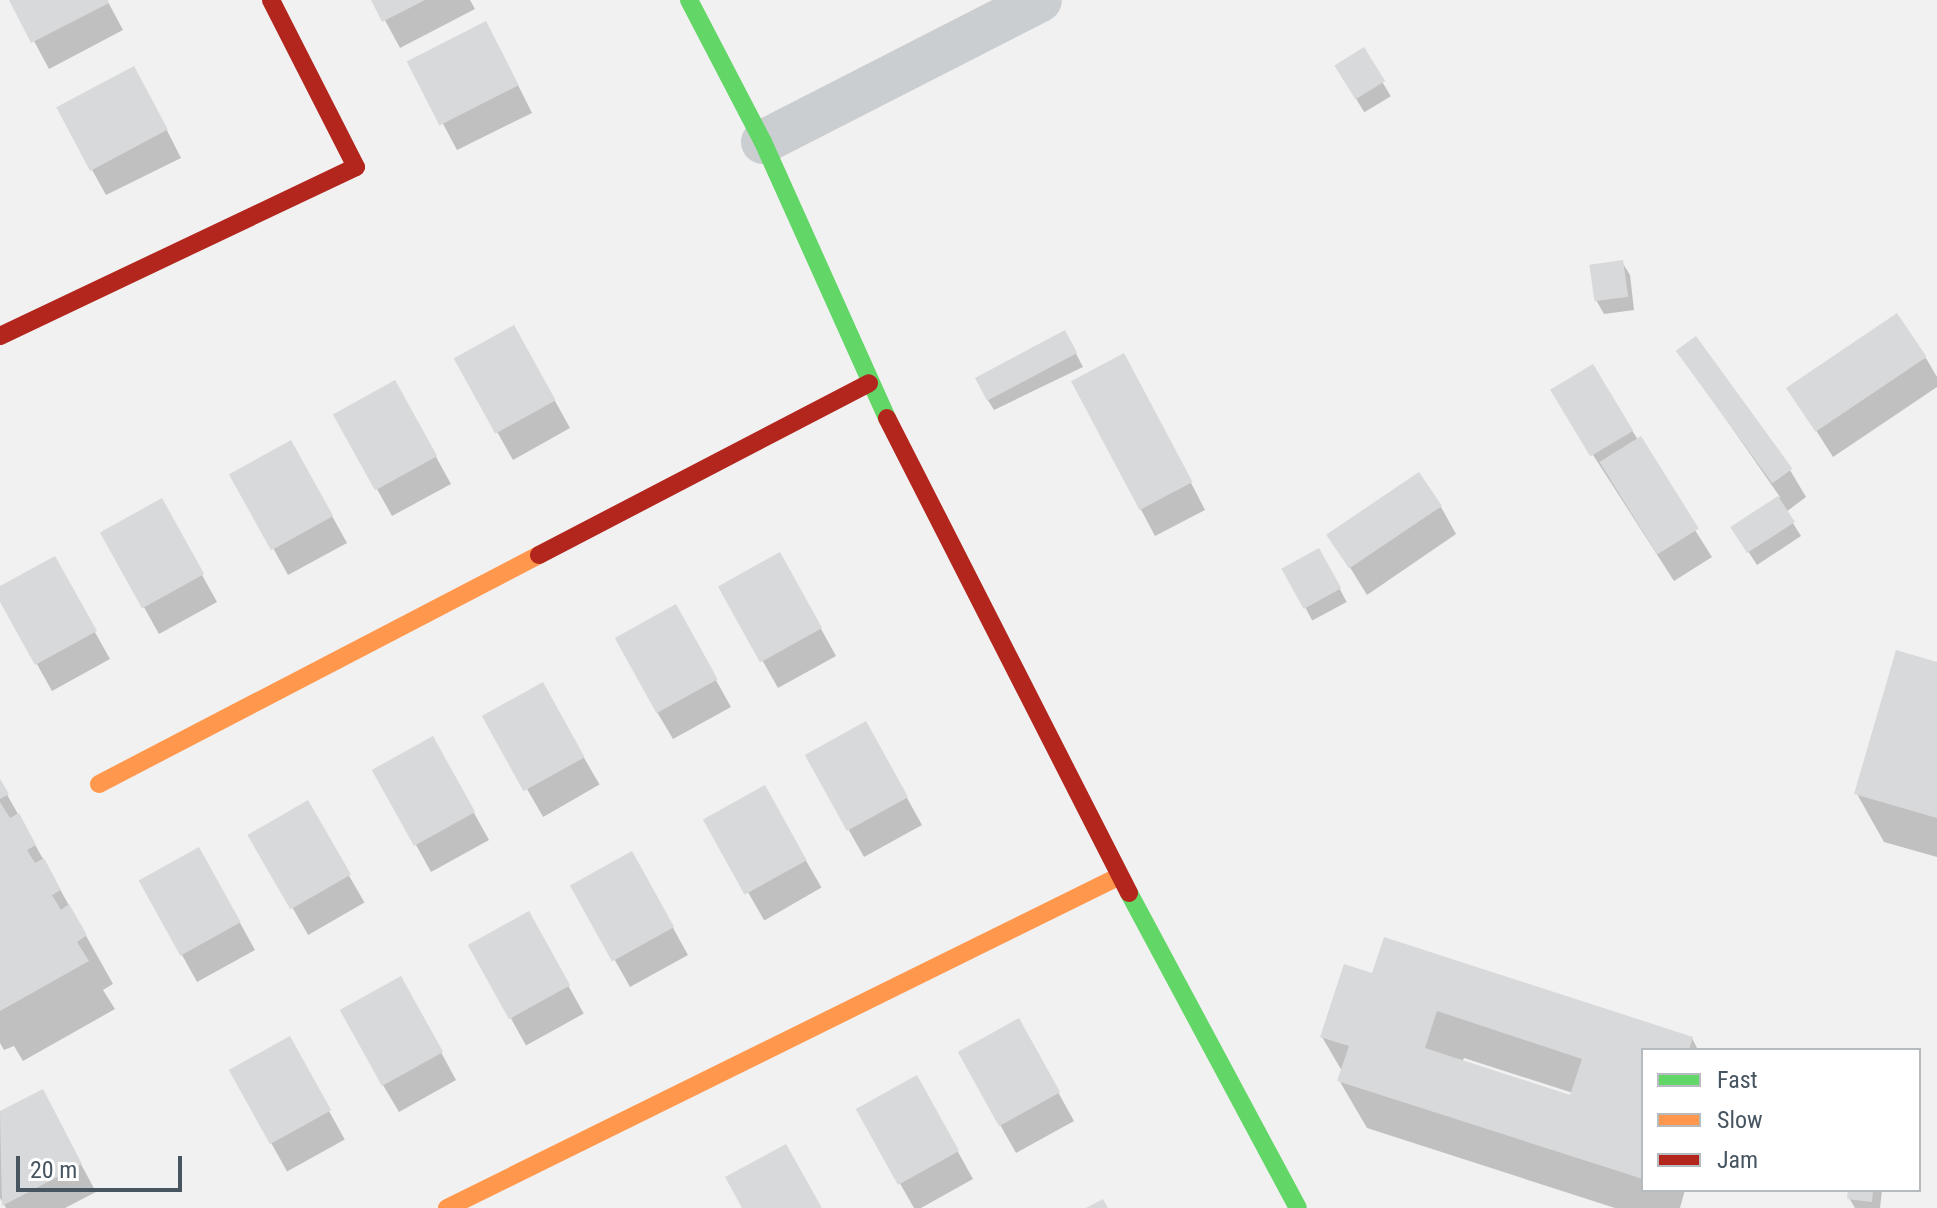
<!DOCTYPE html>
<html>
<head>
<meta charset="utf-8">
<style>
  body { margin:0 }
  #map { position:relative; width:1937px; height:1208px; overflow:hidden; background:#f2f1f1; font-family:"Roboto Condensed",sans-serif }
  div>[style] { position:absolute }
  .shadow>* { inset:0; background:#0003; transform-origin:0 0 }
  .building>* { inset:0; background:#d8d9da; transform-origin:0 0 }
  .street>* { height:44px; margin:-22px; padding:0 22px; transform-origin:22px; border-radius:22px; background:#caced1 }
  .fast>* { height:18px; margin:-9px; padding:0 9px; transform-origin:9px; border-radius:9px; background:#63d668 }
  .slow>* { height:18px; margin:-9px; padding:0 9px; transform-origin:9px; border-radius:9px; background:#ff974d }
  .jam>* { height:18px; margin:-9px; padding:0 9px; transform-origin:9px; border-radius:9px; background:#b3261e }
  span { translate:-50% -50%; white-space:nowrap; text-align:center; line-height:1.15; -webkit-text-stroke:8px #fff; paint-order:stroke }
  .legend { position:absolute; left:1641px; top:1048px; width:280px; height:144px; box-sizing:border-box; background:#fff; border:2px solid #b5bbbf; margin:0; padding:10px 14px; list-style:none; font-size:24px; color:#475560 }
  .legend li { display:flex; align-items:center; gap:16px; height:40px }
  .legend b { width:40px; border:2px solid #b5bbbf }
  .scale { position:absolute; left:16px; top:1156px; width:166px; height:36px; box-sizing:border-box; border:4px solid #475560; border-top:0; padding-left:10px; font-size:24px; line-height:28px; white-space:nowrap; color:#475560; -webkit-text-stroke:6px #fff; paint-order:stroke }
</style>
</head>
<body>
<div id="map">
  <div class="shadow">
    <i style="clip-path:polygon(12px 0,107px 0,123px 30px,49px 69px)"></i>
    <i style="clip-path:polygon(374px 0,470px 0,475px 9px,400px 48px)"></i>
    <i style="left:1363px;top:50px;width:54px;height:31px;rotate:59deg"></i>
    <i style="clip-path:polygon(501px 51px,532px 113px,457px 150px,410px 62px)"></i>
    <i style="clip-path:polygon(149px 95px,181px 158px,106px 195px,91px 168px)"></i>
    <i style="clip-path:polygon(1622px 262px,1630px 275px,1634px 310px,1604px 314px,1596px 300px)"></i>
    <i style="clip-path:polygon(1072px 346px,1083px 367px,994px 410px,986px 397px)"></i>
    <i style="clip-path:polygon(1679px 352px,1790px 470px,1806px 497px,1786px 512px,1801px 536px,1757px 565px,1733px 528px,1780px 497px)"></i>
    <i style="clip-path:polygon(529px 354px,570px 428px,513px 460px,456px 359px)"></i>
    <i style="clip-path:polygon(1926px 358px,1937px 377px,1937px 387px,1833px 457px,1789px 388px)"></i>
    <i style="clip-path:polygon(1592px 367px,1712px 557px,1674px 581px,1568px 416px)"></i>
    <i style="clip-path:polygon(1073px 381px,1139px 382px,1205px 510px,1155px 536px)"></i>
    <i style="clip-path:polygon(410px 410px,451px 484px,392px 516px,377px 489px)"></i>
    <i style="clip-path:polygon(306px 469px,347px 543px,288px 575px,232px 474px)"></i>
    <i style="clip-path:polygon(1441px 507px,1456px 534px,1367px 595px,1330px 535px)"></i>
    <i style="clip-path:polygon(176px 528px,217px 602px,159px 634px,103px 534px)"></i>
    <i style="left:1319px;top:550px;width:59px;height:39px;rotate:62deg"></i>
    <i style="clip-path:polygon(54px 559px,110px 659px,52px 691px,0 598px,0 588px)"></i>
    <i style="clip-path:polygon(795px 582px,836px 656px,778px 688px,721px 587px)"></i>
    <i style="clip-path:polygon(675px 607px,731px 707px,673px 739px,657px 712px)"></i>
    <i style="clip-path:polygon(1937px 664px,1937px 857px,1884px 842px,1857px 794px)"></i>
    <i style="left:542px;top:685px;width:115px;height:65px;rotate:60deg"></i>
    <i style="clip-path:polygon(881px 751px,922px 825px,864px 857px,807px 756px)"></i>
    <i style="clip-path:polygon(448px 766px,489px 840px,431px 872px,375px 771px)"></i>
    <i style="clip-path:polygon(0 782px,113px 984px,103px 990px,115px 1009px,23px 1061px,14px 1046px,4px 1050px,0 1043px)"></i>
    <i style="left:764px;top:788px;width:115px;height:66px;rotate:60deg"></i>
    <i style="left:307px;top:803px;width:115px;height:65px;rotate:60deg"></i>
    <i style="clip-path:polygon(214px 876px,255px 950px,197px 982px,141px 881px)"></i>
    <i style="clip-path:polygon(647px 881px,688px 955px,630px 987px,573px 886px)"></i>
    <i style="left:528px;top:913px;width:115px;height:66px;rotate:61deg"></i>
    <i style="clip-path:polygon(evenodd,1373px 975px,1692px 1038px,1698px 1050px,1643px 1050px,1643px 1190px,1685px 1190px,1680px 1208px,1615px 1208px,1367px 1128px,1339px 1080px,1342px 1071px,1322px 1037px,1373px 975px,1464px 1058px,1573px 1093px,1572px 1098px,1462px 1062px,1464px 1058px)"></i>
    <i style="clip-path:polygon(416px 1006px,456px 1080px,399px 1112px,383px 1085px)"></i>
    <i style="left:289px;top:1039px;width:115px;height:66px;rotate:61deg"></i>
    <i style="clip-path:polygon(1033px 1047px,1074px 1121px,1016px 1153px,959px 1052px)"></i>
    <i style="clip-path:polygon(42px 1092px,96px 1192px,65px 1208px,6px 1208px,0 1198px,0 1113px)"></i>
    <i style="clip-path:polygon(932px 1105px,973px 1179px,921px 1208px,914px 1208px,858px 1110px)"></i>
    <i style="clip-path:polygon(1850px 1190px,1882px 1190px,1880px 1208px,1855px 1208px,1849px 1198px)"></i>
  </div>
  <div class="building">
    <i style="clip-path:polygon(9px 0,108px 0,109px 3px,31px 43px)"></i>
    <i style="clip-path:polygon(371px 0,425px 0,382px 22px)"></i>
    <i style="left:486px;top:21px;width:72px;height:89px;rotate:63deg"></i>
    <i style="left:1364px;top:47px;width:40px;height:35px;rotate:58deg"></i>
    <i style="left:134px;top:66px;width:72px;height:88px;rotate:62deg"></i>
    <i style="left:1623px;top:260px;width:37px;height:34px;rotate:82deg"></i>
    <i style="left:1897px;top:313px;width:53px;height:134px;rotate:56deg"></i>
    <i style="left:514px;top:325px;width:86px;height:69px;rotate:61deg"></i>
    <i style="left:1065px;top:330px;width:26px;height:102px;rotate:62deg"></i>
    <i style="left:1696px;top:336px;width:164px;height:25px;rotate:54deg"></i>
    <i style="left:1124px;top:353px;width:146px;height:60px;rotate:62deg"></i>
    <i style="left:1593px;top:364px;width:78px;height:50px;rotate:59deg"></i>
    <i style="left:395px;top:380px;width:87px;height:71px;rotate:61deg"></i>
    <i style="left:1641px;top:436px;width:109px;height:49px;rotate:58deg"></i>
    <i style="left:291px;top:440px;width:87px;height:71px;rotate:61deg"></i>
    <i style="left:1419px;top:472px;width:41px;height:112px;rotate:56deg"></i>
    <i style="left:1778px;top:496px;width:31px;height:57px;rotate:57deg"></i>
    <i style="left:162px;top:498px;width:87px;height:71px;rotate:61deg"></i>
    <i style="left:1319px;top:548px;width:46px;height:43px;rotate:61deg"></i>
    <i style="left:780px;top:552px;width:87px;height:71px;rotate:61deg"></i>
    <i style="clip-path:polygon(55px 556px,97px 631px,35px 665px,0 602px,0 586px)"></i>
    <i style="left:676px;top:604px;width:86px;height:70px;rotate:61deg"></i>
    <i style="clip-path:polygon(1896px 650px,1937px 662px,1937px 818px,1854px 794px)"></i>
    <i style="left:543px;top:682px;width:86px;height:70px;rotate:61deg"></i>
    <i style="left:866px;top:721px;width:87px;height:70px;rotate:61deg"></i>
    <i style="left:433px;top:736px;width:87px;height:70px;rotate:61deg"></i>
    <i style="clip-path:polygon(0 779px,9px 794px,0 799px)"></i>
    <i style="left:765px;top:785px;width:86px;height:71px;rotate:61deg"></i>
    <i style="left:308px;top:800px;width:86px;height:70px;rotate:60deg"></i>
    <i style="clip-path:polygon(0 802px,10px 818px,19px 813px,36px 845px,27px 850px,35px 863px,44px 858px,61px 890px,52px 895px,61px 910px,69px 904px,87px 935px,77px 942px,89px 961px,0 1011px)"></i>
    <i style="left:199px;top:847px;width:86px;height:69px;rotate:61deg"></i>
    <i style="left:632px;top:851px;width:87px;height:71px;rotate:61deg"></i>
    <i style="left:529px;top:911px;width:85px;height:70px;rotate:61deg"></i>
    <i style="clip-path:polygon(evenodd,1384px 937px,1693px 1037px,1689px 1050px,1643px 1050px,1643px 1179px,1337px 1081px,1349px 1046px,1320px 1037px,1344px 964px,1372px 973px,1384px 937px,1437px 1011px,1582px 1059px,1570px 1095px,1425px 1048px,1437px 1011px)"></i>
    <i style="left:401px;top:976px;width:87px;height:70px;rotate:61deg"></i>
    <i style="left:1019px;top:1018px;width:85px;height:70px;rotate:61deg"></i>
    <i style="left:290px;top:1036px;width:85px;height:70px;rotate:61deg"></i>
    <i style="left:917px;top:1075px;width:87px;height:70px;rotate:61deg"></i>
    <i style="clip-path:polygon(43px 1089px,82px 1164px,2px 1206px,0 1111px)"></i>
    <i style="clip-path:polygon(786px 1144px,822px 1208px,742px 1208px,725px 1177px)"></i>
    <i style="clip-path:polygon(1848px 1190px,1873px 1190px,1872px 1202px,1847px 1199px)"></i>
    <i style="clip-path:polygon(1103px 1199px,1108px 1208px,1086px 1208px)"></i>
  </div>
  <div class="street">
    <i style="left:763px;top:142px;width:311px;rotate:-27.1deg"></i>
  </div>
  <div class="fast">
    <i style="left:689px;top:0;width:160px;rotate:62.5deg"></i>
    <i style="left:763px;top:142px;width:303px;rotate:65.8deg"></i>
    <i style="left:1129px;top:893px;width:357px;rotate:61.8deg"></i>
  </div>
  <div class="slow">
    <i style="left:99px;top:784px;width:496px;rotate:-27.5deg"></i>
    <i style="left:447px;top:1208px;width:750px;rotate:-26.26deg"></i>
  </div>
  <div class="jam">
    <i style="left:0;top:336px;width:394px;rotate:-25.4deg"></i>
    <i style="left:356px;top:167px;width:187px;rotate:-117deg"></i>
    <i style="left:887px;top:418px;width:533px;rotate:63deg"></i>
    <i style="left:539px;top:555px;width:372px;rotate:-27.5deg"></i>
  </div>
  <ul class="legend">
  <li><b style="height:10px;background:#63d668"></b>Fast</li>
  <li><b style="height:10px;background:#ff974d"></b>Slow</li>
  <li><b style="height:10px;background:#b3261e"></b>Jam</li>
  </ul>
  <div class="scale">20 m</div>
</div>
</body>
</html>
